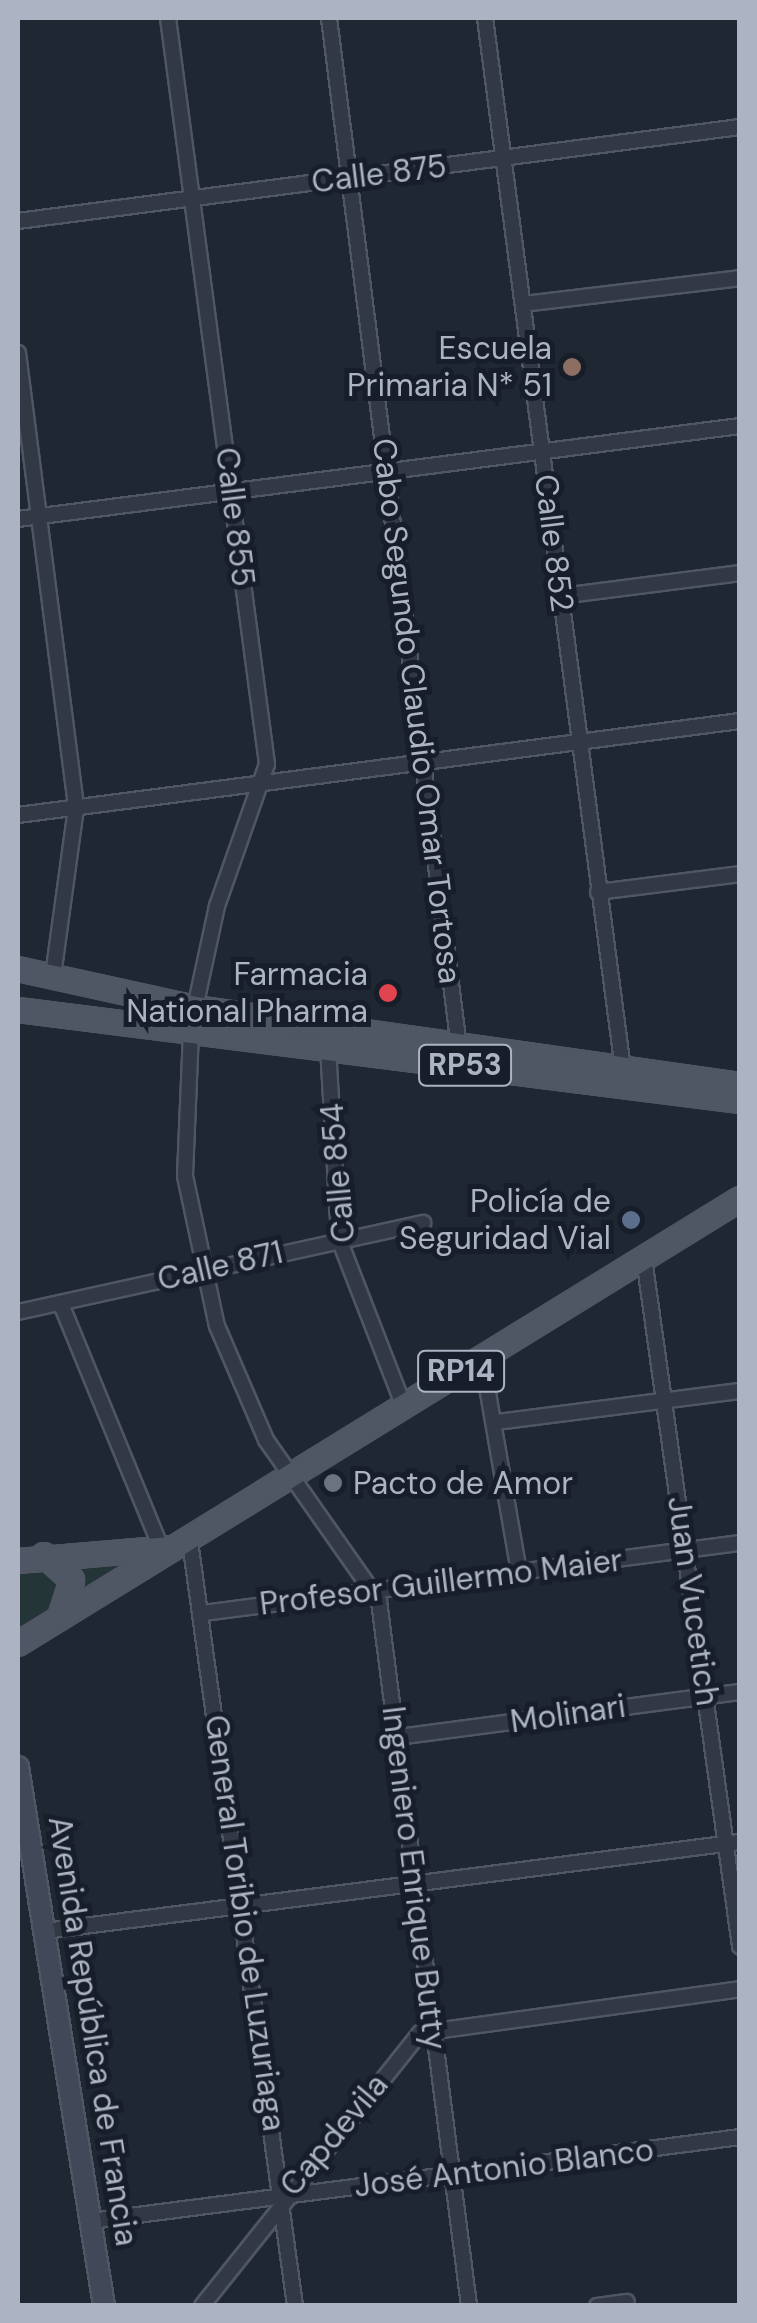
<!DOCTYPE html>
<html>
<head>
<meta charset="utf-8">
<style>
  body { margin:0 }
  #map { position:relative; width:757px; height:2323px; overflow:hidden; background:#1f2733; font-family:"DM Sans",sans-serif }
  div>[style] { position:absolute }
  .green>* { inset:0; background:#243537 }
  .roads { filter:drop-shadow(2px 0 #505663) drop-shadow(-2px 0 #505663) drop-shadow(0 2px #505663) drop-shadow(0 -2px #505663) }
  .minor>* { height:14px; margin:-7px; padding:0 7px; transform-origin:7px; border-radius:7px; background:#333944 }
  .secondary>* { height:20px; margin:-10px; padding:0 10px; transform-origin:10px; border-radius:10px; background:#414857 }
  .primary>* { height:22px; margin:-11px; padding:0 11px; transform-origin:11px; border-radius:11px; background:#505764 }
  .dots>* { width:28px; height:28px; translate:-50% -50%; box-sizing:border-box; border:5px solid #181e29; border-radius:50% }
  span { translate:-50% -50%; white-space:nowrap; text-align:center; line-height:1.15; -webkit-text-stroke:10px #181e29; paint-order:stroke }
  .shield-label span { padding:2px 8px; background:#181e29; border:2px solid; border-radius:8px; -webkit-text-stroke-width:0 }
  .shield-label { font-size:30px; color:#acb3c2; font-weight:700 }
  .street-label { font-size:32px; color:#acb3c2 }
  .poi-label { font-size:32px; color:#acb3c2 }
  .right { translate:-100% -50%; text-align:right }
  .left { translate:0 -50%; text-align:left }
  .frame { position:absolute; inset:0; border:20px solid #acb3c2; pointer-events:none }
</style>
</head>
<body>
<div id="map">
  <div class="green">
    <i style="clip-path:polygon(136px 1560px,79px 1603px,70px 1566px)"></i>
    <i style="clip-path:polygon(33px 1562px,62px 1572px,60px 1607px,18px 1635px,18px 1568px)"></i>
  </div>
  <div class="roads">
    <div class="minor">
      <i style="left:168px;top:18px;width:753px;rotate:82.44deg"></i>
      <i style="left:267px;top:764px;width:151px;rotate:109.4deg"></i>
      <i style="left:217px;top:906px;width:104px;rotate:102.2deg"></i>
      <i style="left:329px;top:18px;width:1037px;rotate:82.8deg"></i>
      <i style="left:485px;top:18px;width:1060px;rotate:82.52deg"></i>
      <i style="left:18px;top:221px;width:728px;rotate:-7.42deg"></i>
      <i style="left:523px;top:304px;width:219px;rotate:-6.8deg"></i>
      <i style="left:18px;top:353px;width:459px;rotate:82.7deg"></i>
      <i style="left:76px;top:808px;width:169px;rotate:97.8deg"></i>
      <i style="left:18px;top:519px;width:728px;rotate:-7.34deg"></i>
      <i style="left:561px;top:596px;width:180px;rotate:-7.3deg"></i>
      <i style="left:18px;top:815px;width:728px;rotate:-7.42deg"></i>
      <i style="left:598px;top:892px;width:143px;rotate:-7.2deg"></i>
      <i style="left:191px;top:1032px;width:144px;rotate:92.4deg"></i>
      <i style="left:185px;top:1176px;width:153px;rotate:78deg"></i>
      <i style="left:217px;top:1326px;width:124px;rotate:66.7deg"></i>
      <i style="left:266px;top:1440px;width:197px;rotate:54.9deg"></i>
      <i style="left:379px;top:1601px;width:711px;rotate:82.72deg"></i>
      <i style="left:328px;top:1047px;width:192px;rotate:86.7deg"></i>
      <i style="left:339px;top:1239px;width:180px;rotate:68.8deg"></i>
      <i style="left:644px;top:1258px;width:695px;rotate:82.06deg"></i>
      <i style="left:61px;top:1304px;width:266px;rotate:67.7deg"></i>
      <i style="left:18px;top:1312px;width:415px;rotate:-12.4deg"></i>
      <i style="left:482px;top:1358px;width:217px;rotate:80.2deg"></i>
      <i style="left:497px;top:1422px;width:245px;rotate:-7.3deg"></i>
      <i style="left:190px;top:1541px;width:772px;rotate:82.18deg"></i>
      <i style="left:203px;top:1613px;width:542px;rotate:-7.43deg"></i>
      <i style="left:398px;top:1737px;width:345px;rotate:-7.5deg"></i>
      <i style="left:45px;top:1931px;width:701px;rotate:-7.3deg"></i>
      <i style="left:91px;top:2221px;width:654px;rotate:-7.37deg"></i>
      <i style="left:202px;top:2306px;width:349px;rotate:-51.4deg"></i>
      <i style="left:420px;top:2033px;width:323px;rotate:-7.8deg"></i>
      <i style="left:597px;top:2306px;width:30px;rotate:-8deg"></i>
    </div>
    <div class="secondary">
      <i style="left:18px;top:1767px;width:546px;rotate:80.93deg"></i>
    </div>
    <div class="primary">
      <i style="left:18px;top:969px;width:181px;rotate:12.4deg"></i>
      <i style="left:195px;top:1008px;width:550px;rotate:8.04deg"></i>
      <i style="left:18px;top:1010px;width:728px;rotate:7.18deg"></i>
      <i style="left:44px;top:1555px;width:38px;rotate:42deg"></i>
      <i style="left:72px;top:1580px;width:40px;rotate:108deg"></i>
      <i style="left:18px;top:1561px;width:153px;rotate:-4.9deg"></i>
      <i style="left:18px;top:1644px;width:848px;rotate:-31.65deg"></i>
    </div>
  </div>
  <div class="dots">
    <i style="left:572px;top:367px;background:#8d6e63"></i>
    <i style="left:388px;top:993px;background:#e0444e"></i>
    <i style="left:631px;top:1220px;background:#5c6f8a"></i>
    <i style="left:333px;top:1483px;background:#6b7280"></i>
  </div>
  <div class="shield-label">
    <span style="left:465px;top:1065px">RP53</span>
    <span style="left:461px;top:1371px">RP14</span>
  </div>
  <div class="street-label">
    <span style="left:379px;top:174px;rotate:-7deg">Calle 875</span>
    <span style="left:235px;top:517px;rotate:83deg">Calle 855</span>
    <span style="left:554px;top:543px;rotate:83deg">Calle 852</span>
    <span style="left:417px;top:711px;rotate:83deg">Cabo Segundo Claudio Omar Tortosa</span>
    <span style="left:338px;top:1173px;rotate:-95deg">Calle 854</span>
    <span style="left:220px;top:1266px;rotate:-13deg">Calle 871</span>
    <span style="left:441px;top:1582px;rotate:-7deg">Profesor Guillermo Maier</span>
    <span style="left:693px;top:1601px;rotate:82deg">Juan Vucetich</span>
    <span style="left:568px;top:1714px;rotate:-8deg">Molinari</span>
    <span style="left:414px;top:1878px;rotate:83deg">Ingeniero Enrique Butty</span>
    <span style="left:245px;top:1923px;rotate:82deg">General Toribio de Luzuriaga</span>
    <span style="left:93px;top:2031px;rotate:81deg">Avenida República de Francia</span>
    <span style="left:334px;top:2135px;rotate:-50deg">Capdevila</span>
    <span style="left:504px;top:2168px;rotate:-7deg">José Antonio Blanco</span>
  </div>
  <div class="poi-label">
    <span class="right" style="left:552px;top:367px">Escuela<br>Primaria N* 51</span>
    <span class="right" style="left:368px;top:993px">Farmacia<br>National Pharma</span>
    <span class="right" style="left:611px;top:1220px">Policía de<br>Seguridad Vial</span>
    <span class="left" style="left:353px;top:1483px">Pacto de Amor</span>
  </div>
  <div class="frame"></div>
</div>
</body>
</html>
